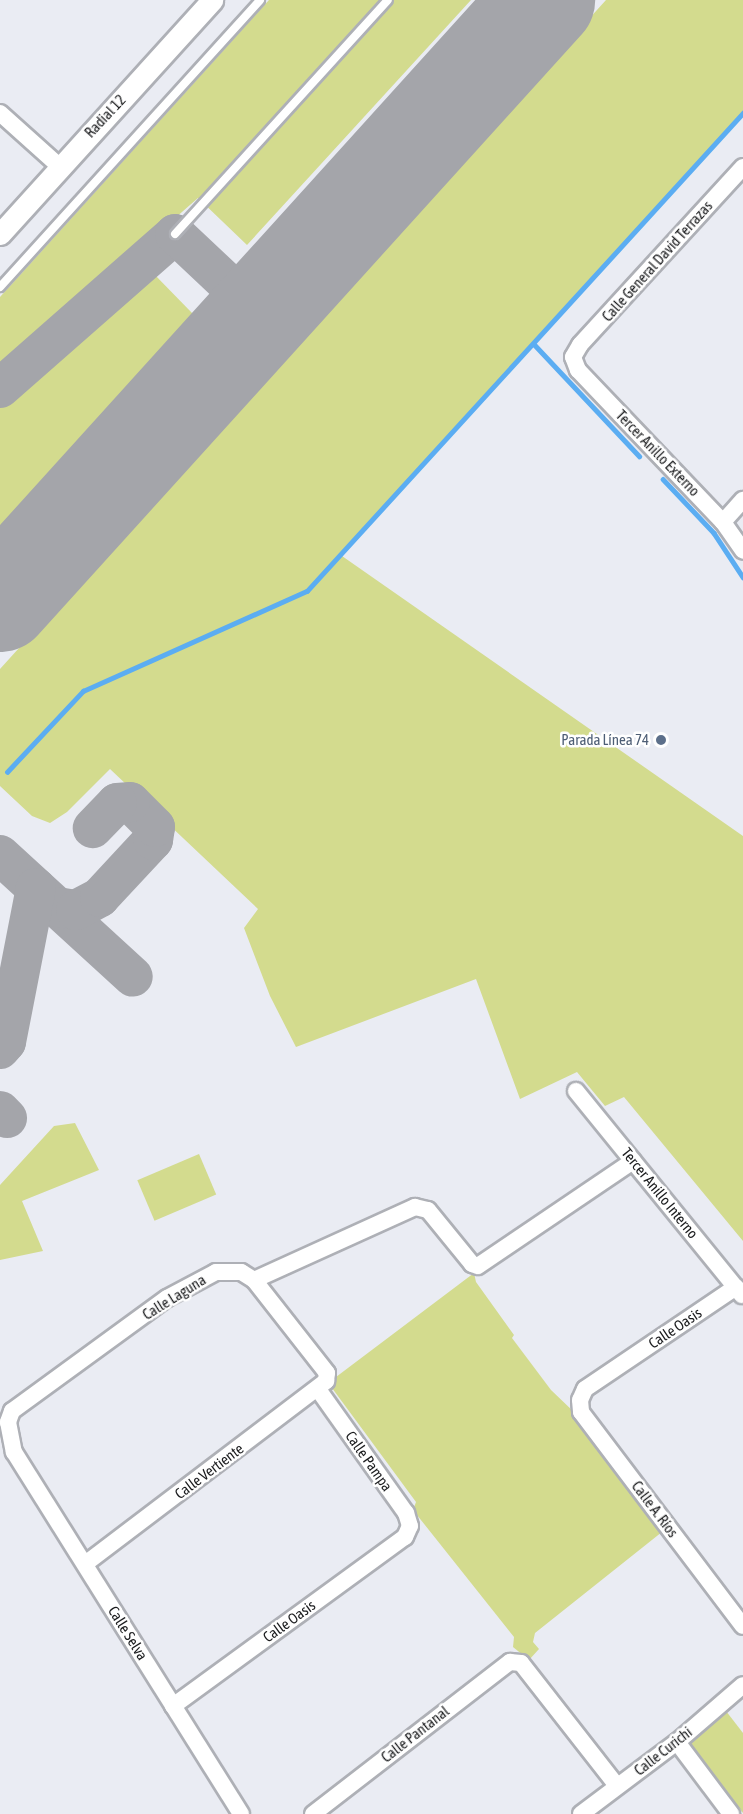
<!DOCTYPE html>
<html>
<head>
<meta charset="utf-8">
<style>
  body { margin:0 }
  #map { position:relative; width:743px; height:1814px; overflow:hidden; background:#eaecf3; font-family:"Asap Condensed",sans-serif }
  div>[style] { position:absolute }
  .green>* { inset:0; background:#d3db8e; transform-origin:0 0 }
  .stream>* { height:4.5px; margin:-2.25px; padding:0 2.25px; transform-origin:2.25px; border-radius:2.25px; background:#5badf2 }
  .taxiway>* { height:40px; margin:-20px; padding:0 20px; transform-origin:20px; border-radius:20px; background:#a4a5aa }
  .runway>* { height:102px; margin:-51px; padding:0 51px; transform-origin:51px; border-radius:51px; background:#a4a5aa }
  .roads { filter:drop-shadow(2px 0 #aeb0b6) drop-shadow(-2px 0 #aeb0b6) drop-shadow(0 2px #aeb0b6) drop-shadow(0 -2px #aeb0b6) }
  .service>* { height:8px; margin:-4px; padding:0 4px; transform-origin:4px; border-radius:4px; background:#fff }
  .minor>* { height:16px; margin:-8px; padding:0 8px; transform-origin:8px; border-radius:8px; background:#fff }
  .tertiary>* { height:21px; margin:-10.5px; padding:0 10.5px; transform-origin:10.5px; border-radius:10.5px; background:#fff }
  .dots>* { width:16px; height:16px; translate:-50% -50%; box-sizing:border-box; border:3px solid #fff; border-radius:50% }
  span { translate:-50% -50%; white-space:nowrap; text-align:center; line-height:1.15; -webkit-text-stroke:5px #fff; paint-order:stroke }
  .street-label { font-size:15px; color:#1b1c1e }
  .service-label { font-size:15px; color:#4e5e75 }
  .right { translate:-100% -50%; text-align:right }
</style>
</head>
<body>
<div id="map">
  <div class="green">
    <i style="clip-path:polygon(269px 0,471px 0,247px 245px,198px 198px,0 371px,0 297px)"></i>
    <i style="clip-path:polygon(606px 0,743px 0,743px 113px,342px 556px,743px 836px,743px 1241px,624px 1097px,605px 1106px,577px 1072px,520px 1099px,476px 979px,296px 1047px,270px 996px,244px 928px,258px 909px,110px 769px,67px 812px,50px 823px,32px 816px,0 786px,0 669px)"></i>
    <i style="clip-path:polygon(153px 273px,193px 314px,0 532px,0 407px)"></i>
    <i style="clip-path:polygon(75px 1123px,99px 1170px,22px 1201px,43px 1251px,0 1260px,0 1185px,54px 1126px)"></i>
    <i style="left:199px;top:1154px;width:44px;height:67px;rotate:67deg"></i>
    <i style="clip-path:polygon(474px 1273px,476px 1282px,514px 1335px,512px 1338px,551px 1390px,575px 1413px,667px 1528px,535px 1633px,533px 1642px,539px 1649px,529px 1660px,513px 1647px,514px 1637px,413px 1510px,416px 1502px,332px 1388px,336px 1377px)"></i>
    <i style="clip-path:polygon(726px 1711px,743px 1733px,743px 1813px,688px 1742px)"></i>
  </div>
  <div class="stream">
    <i style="left:534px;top:344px;width:154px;rotate:46.8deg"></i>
    <i style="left:663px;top:479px;width:74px;rotate:46.6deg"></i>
    <i style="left:714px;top:533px;width:53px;rotate:56.6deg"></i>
    <i style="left:7px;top:772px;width:111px;rotate:-46.8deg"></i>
    <i style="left:83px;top:691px;width:245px;rotate:-24.1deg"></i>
    <i style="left:307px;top:591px;width:647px;rotate:-47.63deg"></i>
  </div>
  <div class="taxiway">
    <i style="left:0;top:388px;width:233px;rotate:-41.3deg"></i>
    <i style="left:175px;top:234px;width:117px;rotate:43.3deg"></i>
    <i style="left:0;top:855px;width:180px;rotate:42.5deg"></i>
    <i style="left:57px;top:907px;width:19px;rotate:9deg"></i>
    <i style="left:76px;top:910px;width:27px;rotate:-28deg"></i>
    <i style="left:100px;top:897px;width:78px;rotate:-47.1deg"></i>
    <i style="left:153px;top:840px;width:13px;rotate:-81deg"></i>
    <i style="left:155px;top:827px;width:35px;rotate:-135deg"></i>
    <i style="left:130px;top:802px;width:13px;rotate:176deg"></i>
    <i style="left:117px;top:803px;width:35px;rotate:134deg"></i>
    <i style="left:0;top:1049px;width:9px;rotate:-49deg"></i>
    <i style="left:6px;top:1042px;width:157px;rotate:-79deg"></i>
    <i style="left:0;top:1111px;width:10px;rotate:45deg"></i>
  </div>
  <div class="runway">
    <i style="left:0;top:601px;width:811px;rotate:-47.85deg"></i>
  </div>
  <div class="roads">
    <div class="service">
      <i style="left:175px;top:234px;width:316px;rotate:-47.7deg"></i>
      <i style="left:0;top:287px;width:387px;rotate:-47.8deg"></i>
    </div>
    <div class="minor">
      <i style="left:0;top:113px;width:79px;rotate:41.9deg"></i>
      <i style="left:743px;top:167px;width:241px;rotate:132.5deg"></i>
      <i style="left:580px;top:345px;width:14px;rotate:120deg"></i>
      <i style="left:573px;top:357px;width:14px;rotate:69deg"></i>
      <i style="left:578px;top:370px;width:210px;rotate:46.4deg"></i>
      <i style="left:723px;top:522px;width:35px;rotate:55deg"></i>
      <i style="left:723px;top:522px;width:30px;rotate:-48deg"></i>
      <i style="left:576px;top:1091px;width:263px;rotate:50.9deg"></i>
      <i style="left:254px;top:1280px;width:177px;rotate:-24.4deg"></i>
      <i style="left:415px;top:1207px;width:13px;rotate:13deg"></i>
      <i style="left:428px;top:1210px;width:70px;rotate:50.8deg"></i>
      <i style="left:472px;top:1264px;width:6px;rotate:18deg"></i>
      <i style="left:478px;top:1266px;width:187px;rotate:-34.1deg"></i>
      <i style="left:736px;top:1287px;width:182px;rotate:146deg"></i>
      <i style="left:585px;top:1389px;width:12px;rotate:114deg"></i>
      <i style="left:580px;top:1400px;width:12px;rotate:85deg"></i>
      <i style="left:581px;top:1412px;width:268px;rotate:52.9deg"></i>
      <i style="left:85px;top:1564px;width:303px;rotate:-37.2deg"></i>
      <i style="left:326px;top:1381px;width:8px;rotate:-83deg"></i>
      <i style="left:327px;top:1373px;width:118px;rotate:-128.1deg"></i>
      <i style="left:254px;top:1280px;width:15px;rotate:-148deg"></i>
      <i style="left:241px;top:1272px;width:25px;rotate:180deg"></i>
      <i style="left:216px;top:1272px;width:55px;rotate:152deg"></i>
      <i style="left:167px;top:1298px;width:192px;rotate:143.9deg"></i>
      <i style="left:12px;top:1411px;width:12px;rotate:110deg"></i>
      <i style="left:8px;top:1422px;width:31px;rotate:79deg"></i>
      <i style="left:14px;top:1452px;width:427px;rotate:57.9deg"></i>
      <i style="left:173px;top:1706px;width:287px;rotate:-36.1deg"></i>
      <i style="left:405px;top:1537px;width:12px;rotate:-66deg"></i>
      <i style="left:410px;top:1526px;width:14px;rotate:-107deg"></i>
      <i style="left:406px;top:1513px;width:152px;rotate:-125.4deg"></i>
      <i style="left:677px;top:1742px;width:90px;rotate:53.1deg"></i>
      <i style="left:313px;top:1814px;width:249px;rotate:-37.7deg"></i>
      <i style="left:510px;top:1662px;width:11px;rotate:5deg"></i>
      <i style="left:521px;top:1663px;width:156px;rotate:52deg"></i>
      <i style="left:581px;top:1814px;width:120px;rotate:-36.9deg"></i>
      <i style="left:677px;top:1742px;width:87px;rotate:-40.8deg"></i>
    </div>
    <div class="tertiary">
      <i style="left:0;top:234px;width:316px;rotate:-47.8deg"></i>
    </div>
  </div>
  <div class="dots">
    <i style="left:661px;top:740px;background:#5c6f8a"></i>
  </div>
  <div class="street-label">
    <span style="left:105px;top:116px;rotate:-47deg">Radial 12</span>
    <span style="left:657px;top:261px;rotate:-48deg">Calle General David Terrazas</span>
    <span style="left:658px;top:453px;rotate:46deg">Tercer Anillo Externo</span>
    <span style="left:660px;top:1193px;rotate:51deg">Tercer Anillo Interno</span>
    <span style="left:174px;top:1297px;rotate:-32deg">Calle Laguna</span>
    <span style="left:675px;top:1328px;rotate:-34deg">Calle Oasis</span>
    <span style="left:369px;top:1461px;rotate:55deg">Calle Pampa</span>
    <span style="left:209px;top:1471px;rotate:-37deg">Calle Vertiente</span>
    <span style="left:655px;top:1509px;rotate:53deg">Calle A. Ríos</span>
    <span style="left:289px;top:1621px;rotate:-36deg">Calle Oasis</span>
    <span style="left:128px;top:1633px;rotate:58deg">Calle Selva</span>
    <span style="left:415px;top:1734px;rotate:-38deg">Calle Pantanal</span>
    <span style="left:663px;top:1751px;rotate:-38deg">Calle Curichi</span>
  </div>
  <div class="service-label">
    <span class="right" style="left:649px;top:740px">Parada Línea 74</span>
  </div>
</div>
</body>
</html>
